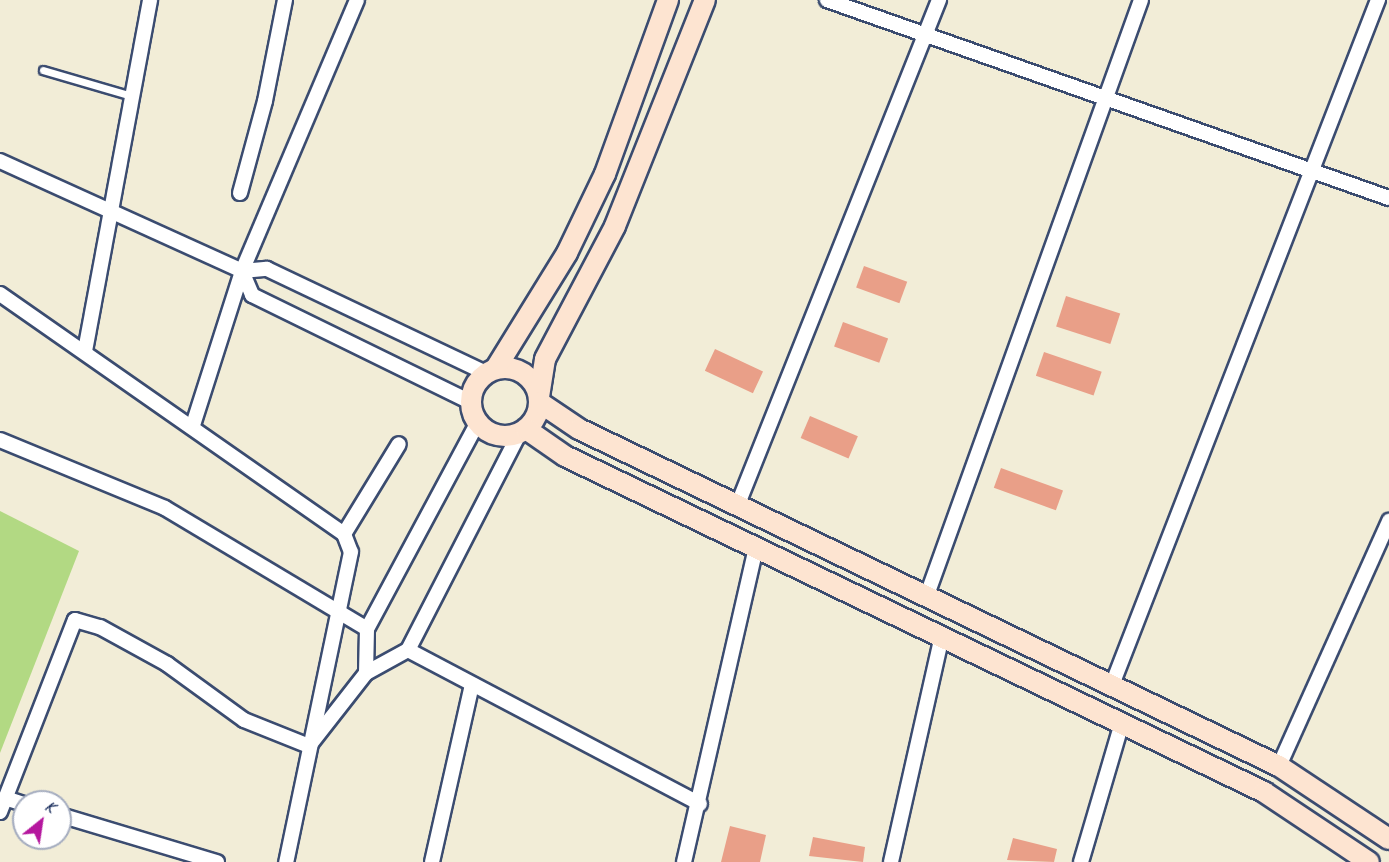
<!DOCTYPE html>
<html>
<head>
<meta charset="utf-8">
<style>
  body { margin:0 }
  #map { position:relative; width:1389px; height:862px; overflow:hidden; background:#f2edd7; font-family:Caveat,sans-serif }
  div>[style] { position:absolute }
  .green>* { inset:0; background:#b2d983 }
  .building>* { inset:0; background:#e99f88; transform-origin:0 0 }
  .roads { filter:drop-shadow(2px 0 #3b4c70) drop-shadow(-2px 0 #3b4c70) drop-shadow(0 2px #3b4c70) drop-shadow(0 -2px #3b4c70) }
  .lane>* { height:7px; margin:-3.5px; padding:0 3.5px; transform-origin:3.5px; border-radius:3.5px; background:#fff }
  .street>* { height:14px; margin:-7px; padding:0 7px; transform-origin:7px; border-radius:7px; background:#fff }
  .secondary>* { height:20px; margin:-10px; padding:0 10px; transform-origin:10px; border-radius:10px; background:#fde4d1 }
  .secondary>.ring { margin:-10px; padding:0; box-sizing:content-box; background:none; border:20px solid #fde4d1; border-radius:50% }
  span { translate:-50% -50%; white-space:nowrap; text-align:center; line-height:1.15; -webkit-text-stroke:4.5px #fff; paint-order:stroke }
  .north { position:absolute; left:12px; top:790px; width:60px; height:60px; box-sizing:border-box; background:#fff; border:2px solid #a4acbf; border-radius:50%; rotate:30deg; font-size:16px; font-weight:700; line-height:24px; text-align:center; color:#1b2f5e }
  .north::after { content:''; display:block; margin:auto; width:21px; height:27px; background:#b5179e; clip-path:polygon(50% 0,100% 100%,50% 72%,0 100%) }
</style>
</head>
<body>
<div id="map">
  <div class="green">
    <i style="clip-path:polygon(0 511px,79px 551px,0 753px)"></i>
  </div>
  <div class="building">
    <i style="left:864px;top:266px;width:46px;height:23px;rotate:20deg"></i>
    <i style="left:1066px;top:296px;width:57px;height:32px;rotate:18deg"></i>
    <i style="left:843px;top:322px;width:48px;height:26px;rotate:20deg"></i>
    <i style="left:715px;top:349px;width:53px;height:24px;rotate:25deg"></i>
    <i style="left:1044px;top:352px;width:61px;height:25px;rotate:19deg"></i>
    <i style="left:810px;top:416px;width:52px;height:24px;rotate:23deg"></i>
    <i style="left:1001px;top:468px;width:66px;height:21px;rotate:20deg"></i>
    <i style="clip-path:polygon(730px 826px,766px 835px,760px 862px,721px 862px)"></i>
    <i style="clip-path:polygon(813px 837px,865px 847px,863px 862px,809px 856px)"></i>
    <i style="clip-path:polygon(1013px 838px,1057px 849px,1054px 862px,1007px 860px)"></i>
  </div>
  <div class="roads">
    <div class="lane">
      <i style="left:43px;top:70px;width:93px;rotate:16.3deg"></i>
    </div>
    <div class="street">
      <i style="left:827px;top:0;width:596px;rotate:19.41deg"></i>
      <i style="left:0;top:161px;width:266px;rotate:24.4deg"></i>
      <i style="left:242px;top:271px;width:25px;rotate:-5deg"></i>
      <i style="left:267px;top:269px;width:242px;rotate:25.4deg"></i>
      <i style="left:240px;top:193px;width:95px;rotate:-74.8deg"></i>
      <i style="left:265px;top:101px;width:103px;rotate:-78.8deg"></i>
      <i style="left:242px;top:271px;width:26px;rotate:67deg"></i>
      <i style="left:252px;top:295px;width:243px;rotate:26.1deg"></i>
      <i style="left:0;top:294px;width:419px;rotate:34.9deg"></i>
      <i style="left:344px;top:534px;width:19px;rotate:69deg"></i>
      <i style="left:351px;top:552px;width:317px;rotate:101.8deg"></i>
      <i style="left:85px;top:351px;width:357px;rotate:-79.5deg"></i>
      <i style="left:193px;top:425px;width:162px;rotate:-72.3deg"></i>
      <i style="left:242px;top:271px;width:294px;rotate:-67deg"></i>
      <i style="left:0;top:440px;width:178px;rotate:22.4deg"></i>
      <i style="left:165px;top:508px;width:235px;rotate:30.9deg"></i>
      <i style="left:738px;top:504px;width:543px;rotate:-68.26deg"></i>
      <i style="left:344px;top:534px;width:105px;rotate:-58.6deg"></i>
      <i style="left:927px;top:595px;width:632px;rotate:-70.22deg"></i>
      <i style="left:408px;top:650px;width:330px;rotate:27.8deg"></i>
      <i style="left:366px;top:673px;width:44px;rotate:-88.7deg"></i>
      <i style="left:367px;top:629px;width:233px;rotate:-61.8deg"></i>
      <i style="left:1112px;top:685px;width:735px;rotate:-68.78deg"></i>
      <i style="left:1279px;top:766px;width:269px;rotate:-65.8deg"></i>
      <i style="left:5px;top:798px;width:20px;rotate:18deg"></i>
      <i style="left:0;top:812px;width:206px;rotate:-68.7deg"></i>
      <i style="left:75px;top:620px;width:26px;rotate:16deg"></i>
      <i style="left:100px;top:627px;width:77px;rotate:28.9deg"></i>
      <i style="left:167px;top:664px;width:95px;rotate:36deg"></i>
      <i style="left:244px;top:720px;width:70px;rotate:21.8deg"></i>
      <i style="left:309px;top:746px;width:93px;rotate:-52deg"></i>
      <i style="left:366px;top:673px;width:48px;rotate:-28.7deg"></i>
      <i style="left:408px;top:650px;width:243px;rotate:-62.8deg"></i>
      <i style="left:60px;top:815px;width:164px;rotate:16.7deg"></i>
      <i style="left:432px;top:862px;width:182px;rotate:-77.3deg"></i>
      <i style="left:684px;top:862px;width:323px;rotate:-77.1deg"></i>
      <i style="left:891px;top:862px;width:232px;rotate:-77.3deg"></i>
      <i style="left:1081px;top:862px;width:145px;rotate:-73.6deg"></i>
    </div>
    <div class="secondary">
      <i class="ring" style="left:471px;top:368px;width:48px;height:48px"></i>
      <i style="left:496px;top:368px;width:135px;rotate:-58.3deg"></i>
      <i style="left:567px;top:253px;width:88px;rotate:-64.3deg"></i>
      <i style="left:605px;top:174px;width:185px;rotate:-70.1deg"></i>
      <i style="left:539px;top:397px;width:38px;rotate:-81deg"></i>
      <i style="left:545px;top:359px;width:150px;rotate:-62.2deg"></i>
      <i style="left:615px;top:226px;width:243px;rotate:-68.3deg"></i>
      <i style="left:539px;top:402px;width:48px;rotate:34deg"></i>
      <i style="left:579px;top:429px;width:777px;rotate:25.71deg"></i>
      <i style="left:1279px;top:766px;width:132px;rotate:33.6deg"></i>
      <i style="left:526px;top:429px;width:47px;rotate:34.7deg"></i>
      <i style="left:565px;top:456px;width:776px;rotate:25.67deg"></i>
      <i style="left:1264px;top:792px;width:126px;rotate:33.7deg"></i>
    </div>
  </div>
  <div class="north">K</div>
</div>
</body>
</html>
